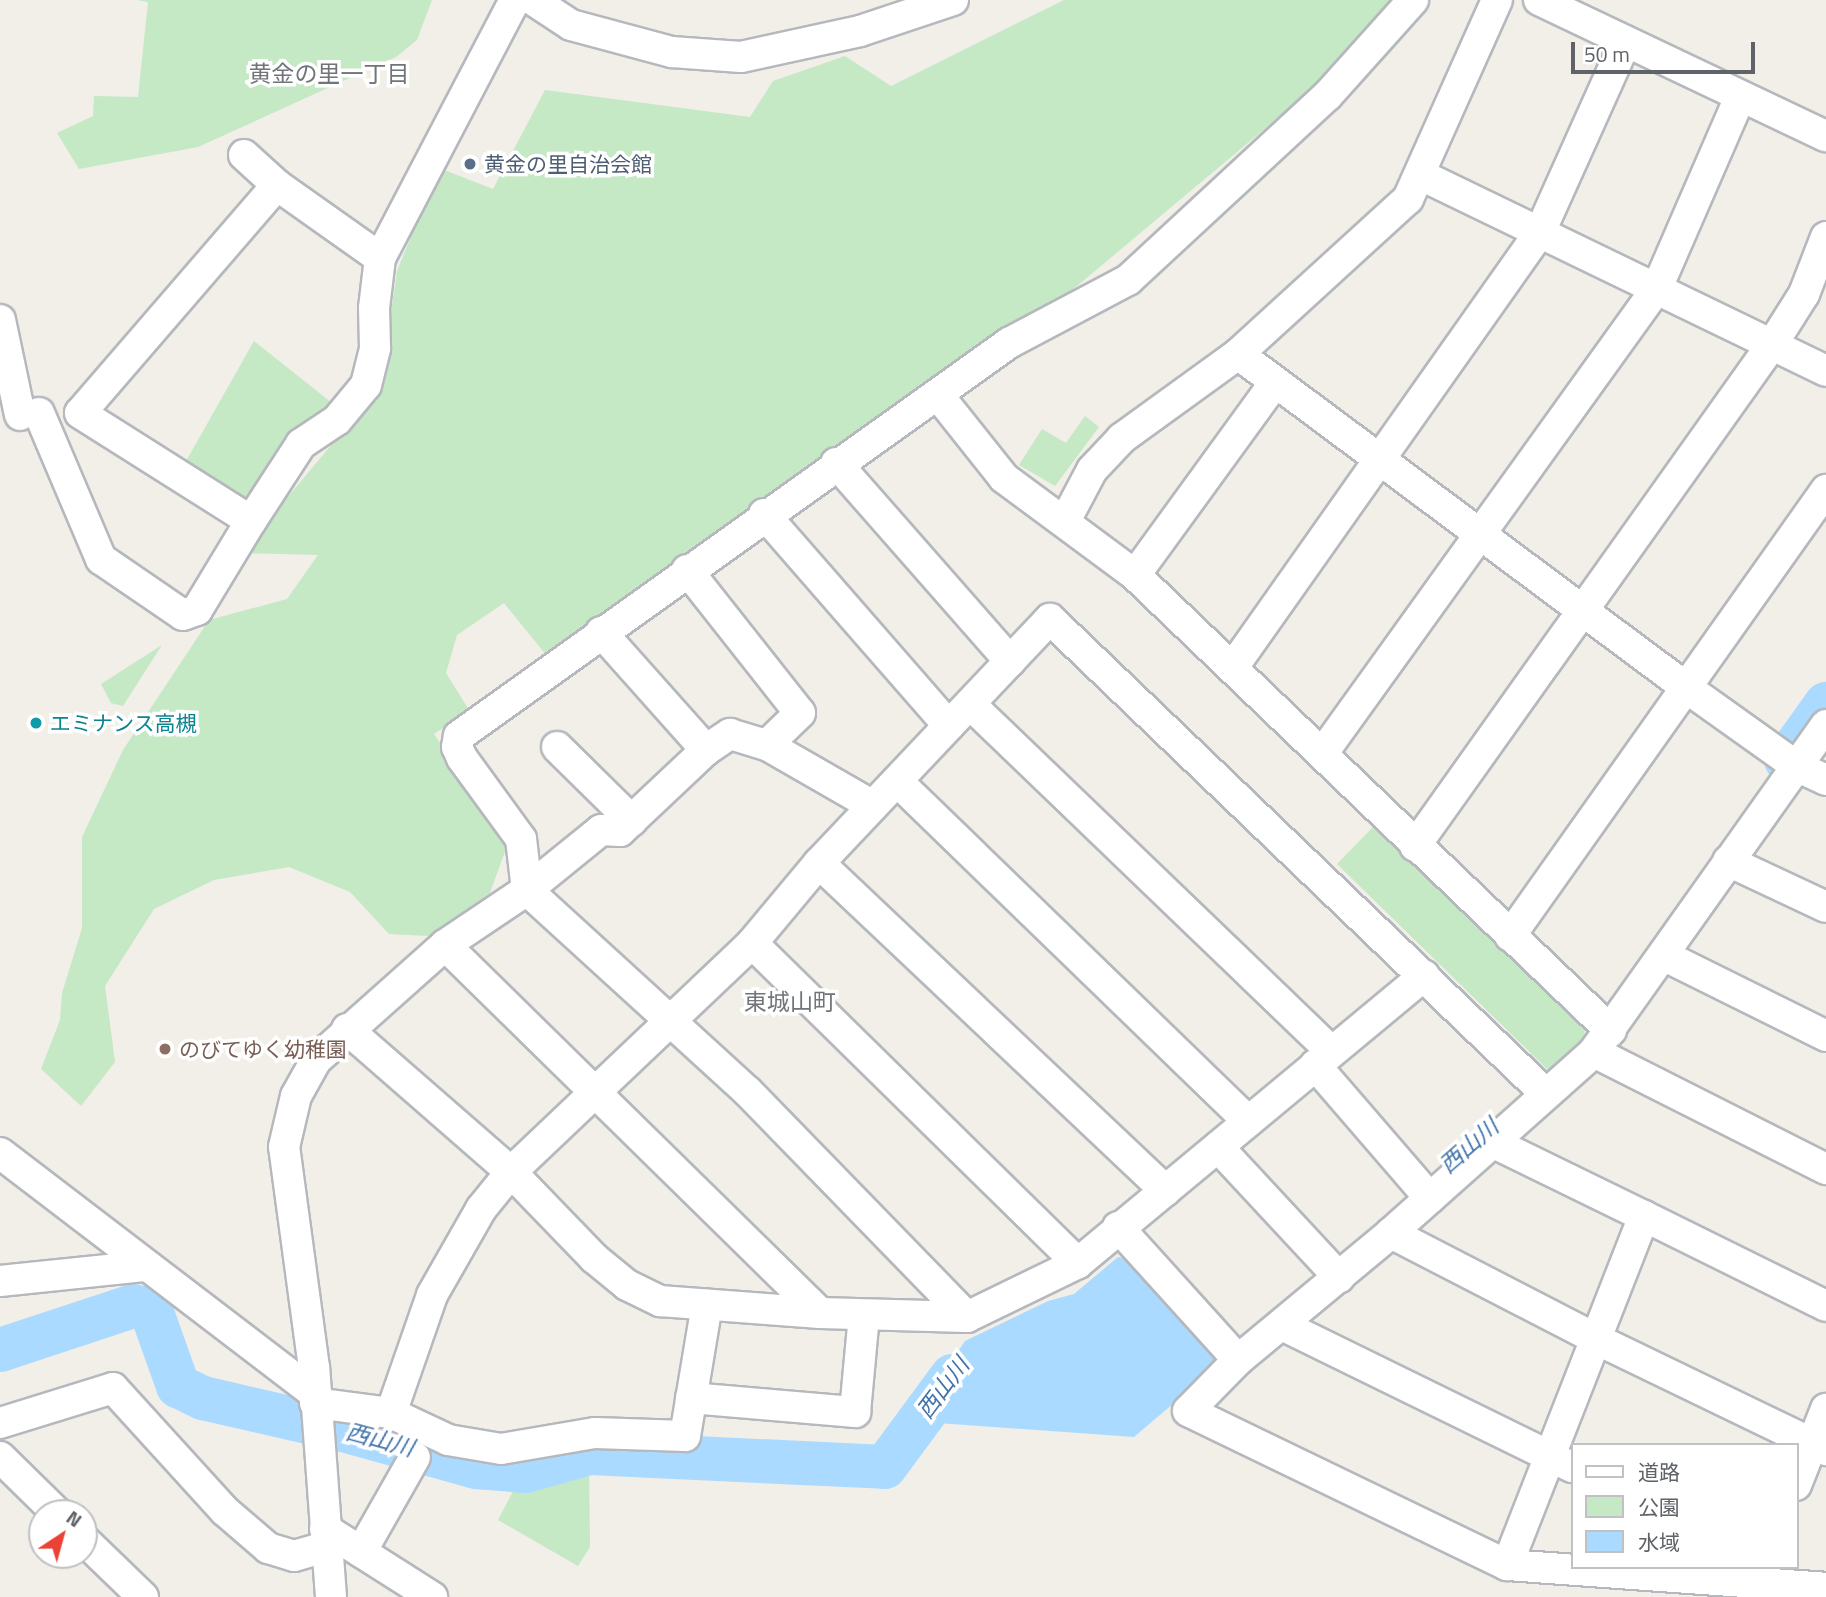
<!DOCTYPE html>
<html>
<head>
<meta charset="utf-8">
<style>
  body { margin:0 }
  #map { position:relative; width:1826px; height:1597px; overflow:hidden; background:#f1efe8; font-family:"Titillium Web","Noto Sans JP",sans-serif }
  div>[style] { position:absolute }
  .green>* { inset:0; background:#c5e8c5 }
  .water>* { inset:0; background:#aadaff }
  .river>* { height:44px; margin:-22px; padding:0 22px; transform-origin:22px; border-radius:22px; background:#aadaff }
  .roads { filter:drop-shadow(2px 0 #b5b8bc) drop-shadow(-2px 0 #b5b8bc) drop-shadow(0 2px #b5b8bc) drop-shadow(0 -2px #b5b8bc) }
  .minor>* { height:30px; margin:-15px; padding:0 15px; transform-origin:15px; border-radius:15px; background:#fff }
  .dots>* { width:19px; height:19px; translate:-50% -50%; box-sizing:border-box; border:4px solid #fff; border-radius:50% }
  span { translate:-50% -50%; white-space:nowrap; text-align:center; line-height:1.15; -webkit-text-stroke:7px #fff; paint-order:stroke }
  .service-label { font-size:21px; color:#4e5e75 }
  .left { translate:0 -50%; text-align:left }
  .culture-label { font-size:21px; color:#0d838f }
  .education-label { font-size:21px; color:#785e54 }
  .neighbourhood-label { font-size:23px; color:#70757a }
  .water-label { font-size:23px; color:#4174aa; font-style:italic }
  .legend { position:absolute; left:1571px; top:1443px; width:228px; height:126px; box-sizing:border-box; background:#fff; border:2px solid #bfc1c3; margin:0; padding:9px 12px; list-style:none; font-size:21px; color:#5f6368 }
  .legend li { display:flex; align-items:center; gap:14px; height:35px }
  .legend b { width:35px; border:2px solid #bfc1c3 }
  .north { position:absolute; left:28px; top:1499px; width:70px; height:70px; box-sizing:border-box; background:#fff; border:2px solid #bfc1c3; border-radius:50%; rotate:36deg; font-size:19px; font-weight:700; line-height:28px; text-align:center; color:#5f6368 }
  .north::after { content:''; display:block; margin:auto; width:24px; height:32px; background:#ea4335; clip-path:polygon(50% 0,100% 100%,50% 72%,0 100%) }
  .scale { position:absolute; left:1571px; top:42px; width:184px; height:32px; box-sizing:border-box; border:4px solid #5f6368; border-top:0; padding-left:9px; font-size:21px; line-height:24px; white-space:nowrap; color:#5f6368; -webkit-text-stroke:5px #fff; paint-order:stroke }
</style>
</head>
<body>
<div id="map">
  <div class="green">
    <i style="clip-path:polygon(137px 0,432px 0,417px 40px,396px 57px,198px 147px,79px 169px,57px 133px,93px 116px,94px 96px,138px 97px,148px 2px)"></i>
    <i style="clip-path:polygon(1064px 0,1392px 0,1311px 90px,1046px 312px,1012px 329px,829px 451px,547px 656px,504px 603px,457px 635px,446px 673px,469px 710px,434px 734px,508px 843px,490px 893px,429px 936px,389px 934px,350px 892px,289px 867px,214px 880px,154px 909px,105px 986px,115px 1062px,81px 1106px,41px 1069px,60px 1020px,62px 993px,82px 928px,82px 837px,123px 750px,209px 620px,287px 599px,318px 555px,241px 553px,358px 413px,385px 353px,397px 271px,439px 168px,493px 189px,545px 90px,750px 117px,773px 81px,845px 56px,891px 86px)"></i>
    <i style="clip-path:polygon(254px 341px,337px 407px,248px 506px,185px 463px)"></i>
    <i style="clip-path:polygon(1085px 416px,1099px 427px,1055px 486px,1019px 465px,1042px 429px,1066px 443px)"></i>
    <i style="clip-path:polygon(162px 645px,123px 706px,111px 703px,101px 684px)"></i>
    <i style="clip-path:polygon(1373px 827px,1585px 1028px,1584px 1039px,1549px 1071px,1337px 864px)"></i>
    <i style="clip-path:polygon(589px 1459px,590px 1547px,578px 1566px,498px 1520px,520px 1478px,535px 1478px)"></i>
  </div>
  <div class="water">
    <i style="clip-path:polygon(1118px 1257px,1126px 1258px,1216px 1357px,1214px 1369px,1134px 1437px,910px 1421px,965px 1341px,1048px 1301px,1074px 1294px)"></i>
  </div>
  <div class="river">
    <i style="left:1786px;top:760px;width:69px;rotate:-54.5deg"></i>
    <i style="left:0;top:1350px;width:140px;rotate:-18.3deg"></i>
    <i style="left:133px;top:1306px;width:18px;rotate:13deg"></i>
    <i style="left:151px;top:1310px;width:81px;rotate:70.4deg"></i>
    <i style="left:178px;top:1386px;width:28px;rotate:26deg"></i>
    <i style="left:203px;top:1398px;width:103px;rotate:13deg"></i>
    <i style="left:329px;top:1426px;width:153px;rotate:15.6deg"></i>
    <i style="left:476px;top:1467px;width:49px;rotate:4.7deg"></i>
    <i style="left:525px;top:1471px;width:67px;rotate:-15.5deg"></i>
    <i style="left:590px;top:1453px;width:295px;rotate:2.7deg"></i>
    <i style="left:885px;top:1467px;width:113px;rotate:-53.6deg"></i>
  </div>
  <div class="roads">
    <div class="minor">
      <i style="left:533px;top:0;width:45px;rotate:33.3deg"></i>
      <i style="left:571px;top:25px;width:105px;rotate:15deg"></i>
      <i style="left:672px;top:52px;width:69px;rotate:4.1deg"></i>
      <i style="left:741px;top:57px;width:122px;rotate:-12.3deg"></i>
      <i style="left:860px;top:31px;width:98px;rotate:-18.4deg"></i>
      <i style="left:1539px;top:0;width:318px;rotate:25.4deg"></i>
      <i style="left:244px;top:155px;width:45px;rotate:42.3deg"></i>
      <i style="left:1421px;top:175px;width:450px;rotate:25.8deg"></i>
      <i style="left:380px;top:258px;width:126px;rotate:-144.7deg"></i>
      <i style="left:277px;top:185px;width:301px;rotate:130.8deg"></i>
      <i style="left:80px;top:413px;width:202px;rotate:32.3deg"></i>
      <i style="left:251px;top:521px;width:92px;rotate:-57deg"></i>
      <i style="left:301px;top:444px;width:43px;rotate:-33.7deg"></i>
      <i style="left:337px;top:420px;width:45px;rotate:-50.4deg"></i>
      <i style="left:366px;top:385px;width:38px;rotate:-76deg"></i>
      <i style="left:375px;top:348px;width:40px;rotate:-91.4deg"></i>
      <i style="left:374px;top:308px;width:50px;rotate:-83.2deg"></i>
      <i style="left:380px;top:258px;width:291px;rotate:-62.4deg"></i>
      <i style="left:0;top:320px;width:97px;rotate:78.1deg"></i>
      <i style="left:1238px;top:354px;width:556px;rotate:36.66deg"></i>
      <i style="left:1684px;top:686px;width:138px;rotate:35.5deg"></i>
      <i style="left:1796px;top:766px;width:33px;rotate:25deg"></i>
      <i style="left:938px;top:395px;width:106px;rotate:51.5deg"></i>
      <i style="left:1004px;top:478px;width:163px;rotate:36.5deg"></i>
      <i style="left:1135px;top:575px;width:659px;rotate:43.77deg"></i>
      <i style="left:39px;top:413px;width:159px;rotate:67deg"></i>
      <i style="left:101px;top:559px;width:99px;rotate:34.3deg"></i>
      <i style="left:183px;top:615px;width:15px;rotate:-20deg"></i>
      <i style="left:197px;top:610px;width:104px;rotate:-58.8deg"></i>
      <i style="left:836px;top:463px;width:264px;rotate:48.7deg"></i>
      <i style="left:764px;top:514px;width:281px;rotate:48.9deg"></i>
      <i style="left:1065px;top:521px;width:58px;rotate:-62.1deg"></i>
      <i style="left:1092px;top:470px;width:44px;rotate:-46.8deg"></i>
      <i style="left:1122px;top:438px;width:143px;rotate:-35.9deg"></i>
      <i style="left:1238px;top:354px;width:230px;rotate:-42.4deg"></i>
      <i style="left:1408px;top:199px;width:218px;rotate:-65.9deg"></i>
      <i style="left:687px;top:570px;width:182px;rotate:51.7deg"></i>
      <i style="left:800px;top:713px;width:46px;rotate:135.9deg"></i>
      <i style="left:1135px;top:575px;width:238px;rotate:-54deg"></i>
      <i style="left:601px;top:632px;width:158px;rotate:48.3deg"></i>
      <i style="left:1233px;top:667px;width:532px;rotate:-54.79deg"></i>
      <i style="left:1540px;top:232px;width:207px;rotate:-65.8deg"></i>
      <i style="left:970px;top:704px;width:501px;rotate:43.87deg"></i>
      <i style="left:1826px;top:725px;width:401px;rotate:125.4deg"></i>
      <i style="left:1594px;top:1052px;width:272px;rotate:138.3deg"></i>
      <i style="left:1391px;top:1233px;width:199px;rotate:140.3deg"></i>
      <i style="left:1238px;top:1360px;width:71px;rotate:134.4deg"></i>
      <i style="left:1188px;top:1411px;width:354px;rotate:25.8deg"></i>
      <i style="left:1507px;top:1565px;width:320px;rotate:4.1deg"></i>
      <i style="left:557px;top:747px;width:105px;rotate:44.6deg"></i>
      <i style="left:1322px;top:754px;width:574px;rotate:-54.29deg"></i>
      <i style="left:1657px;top:288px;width:208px;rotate:-66.5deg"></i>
      <i style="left:897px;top:781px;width:489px;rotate:44.1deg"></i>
      <i style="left:1415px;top:846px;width:617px;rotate:-54.56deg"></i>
      <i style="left:1773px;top:343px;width:58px;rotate:-57.7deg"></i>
      <i style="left:1804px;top:294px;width:61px;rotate:-68.9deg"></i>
      <i style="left:1728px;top:861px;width:108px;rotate:25.1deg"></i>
      <i style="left:819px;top:863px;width:477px;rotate:43.4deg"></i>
      <i style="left:1510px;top:936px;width:547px;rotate:-54.68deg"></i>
      <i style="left:752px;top:943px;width:457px;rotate:44.5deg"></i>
      <i style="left:445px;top:945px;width:525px;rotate:44.46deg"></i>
      <i style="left:1665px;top:956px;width:180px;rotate:26.4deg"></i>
      <i style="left:347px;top:1029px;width:218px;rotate:41.1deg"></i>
      <i style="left:511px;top:1172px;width:120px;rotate:46deg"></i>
      <i style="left:594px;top:1258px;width:43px;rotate:39.3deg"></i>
      <i style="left:627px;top:1285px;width:37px;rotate:26deg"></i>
      <i style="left:660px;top:1301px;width:160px;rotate:4.3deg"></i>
      <i style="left:820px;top:1313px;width:147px;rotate:1.6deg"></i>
      <i style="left:967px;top:1317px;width:123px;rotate:-25.9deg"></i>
      <i style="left:1078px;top:1263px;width:450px;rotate:-39.7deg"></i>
      <i style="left:1594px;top:1052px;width:260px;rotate:26.8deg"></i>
      <i style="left:1315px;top:1065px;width:176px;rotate:49.2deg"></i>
      <i style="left:1494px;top:1143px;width:167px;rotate:26deg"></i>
      <i style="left:1644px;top:1216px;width:375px;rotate:111.4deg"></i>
      <i style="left:1218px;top:1147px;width:178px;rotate:47.1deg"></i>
      <i style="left:0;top:1153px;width:395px;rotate:37.4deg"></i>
      <i style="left:1644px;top:1216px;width:203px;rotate:26.3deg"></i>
      <i style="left:1118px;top:1227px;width:179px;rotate:47.9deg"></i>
      <i style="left:1391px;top:1233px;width:233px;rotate:27.3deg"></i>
      <i style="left:1598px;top:1340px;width:253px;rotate:25.8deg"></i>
      <i style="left:0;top:1281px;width:147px;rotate:-5.9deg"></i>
      <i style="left:967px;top:1317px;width:315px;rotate:-134.2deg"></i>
      <i style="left:747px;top:1091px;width:298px;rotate:-137.6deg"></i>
      <i style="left:527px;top:890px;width:51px;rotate:-96.7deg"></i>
      <i style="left:521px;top:839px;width:100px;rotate:-126.1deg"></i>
      <i style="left:462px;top:758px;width:12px;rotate:-114deg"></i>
      <i style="left:457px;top:747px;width:11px;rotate:-80deg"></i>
      <i style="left:459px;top:736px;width:676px;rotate:-35.55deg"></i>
      <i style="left:1009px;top:343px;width:135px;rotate:-27.9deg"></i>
      <i style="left:1128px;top:280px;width:271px;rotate:-42.8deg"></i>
      <i style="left:1327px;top:96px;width:129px;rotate:-48.1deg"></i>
      <i style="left:1282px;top:1325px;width:323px;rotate:26.1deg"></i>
      <i style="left:691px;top:1398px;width:165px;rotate:4.9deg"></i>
      <i style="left:855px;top:1412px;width:97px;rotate:-84.7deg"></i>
      <i style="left:315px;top:1403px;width:77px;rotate:7.5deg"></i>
      <i style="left:391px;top:1413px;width:63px;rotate:25.3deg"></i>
      <i style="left:448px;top:1440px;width:54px;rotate:9.6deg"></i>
      <i style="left:501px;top:1449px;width:95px;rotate:-9.7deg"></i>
      <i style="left:595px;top:1433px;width:90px;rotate:1.9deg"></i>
      <i style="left:685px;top:1436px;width:133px;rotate:-80.5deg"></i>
      <i style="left:391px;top:1413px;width:125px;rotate:-70.8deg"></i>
      <i style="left:432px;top:1295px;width:99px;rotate:-60.3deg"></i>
      <i style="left:481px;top:1209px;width:48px;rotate:-51deg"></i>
      <i style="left:511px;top:1172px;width:332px;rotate:-43.5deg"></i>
      <i style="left:752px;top:943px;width:104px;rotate:-50.1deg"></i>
      <i style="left:819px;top:863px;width:336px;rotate:-46.6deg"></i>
      <i style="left:1050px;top:619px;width:685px;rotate:43.76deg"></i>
      <i style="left:0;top:1423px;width:118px;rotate:-17.2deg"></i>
      <i style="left:113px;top:1388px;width:166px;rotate:47.7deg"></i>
      <i style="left:225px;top:1511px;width:57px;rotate:40.7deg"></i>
      <i style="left:268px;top:1548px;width:27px;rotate:17deg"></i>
      <i style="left:294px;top:1556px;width:32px;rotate:-16deg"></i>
      <i style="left:0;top:1457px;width:80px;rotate:44.5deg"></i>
      <i style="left:1796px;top:1485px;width:82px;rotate:-68.5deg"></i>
      <i style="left:325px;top:1529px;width:127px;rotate:32.4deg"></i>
      <i style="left:84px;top:1540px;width:82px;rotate:44deg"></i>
      <i style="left:361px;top:1552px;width:109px;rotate:-60.4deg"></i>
      <i style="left:331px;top:1597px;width:230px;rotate:-94.2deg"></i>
      <i style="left:314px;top:1368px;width:223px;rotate:-97.7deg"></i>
      <i style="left:284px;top:1147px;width:52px;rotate:-76.8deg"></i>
      <i style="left:296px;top:1096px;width:41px;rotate:-60.9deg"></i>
      <i style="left:316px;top:1060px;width:173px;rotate:-41.7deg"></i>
      <i style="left:445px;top:945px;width:99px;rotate:-33.9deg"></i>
      <i style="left:527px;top:890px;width:95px;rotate:-39deg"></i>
      <i style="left:601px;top:830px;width:19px;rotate:3deg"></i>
      <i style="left:620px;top:831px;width:118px;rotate:-43.3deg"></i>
      <i style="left:706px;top:750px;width:29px;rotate:-34deg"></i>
      <i style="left:730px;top:734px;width:39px;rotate:17deg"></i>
      <i style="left:767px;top:745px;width:122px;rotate:29.9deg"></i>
    </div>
  </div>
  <div class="dots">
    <i style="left:470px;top:164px;background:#5c6f8a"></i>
    <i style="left:36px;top:723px;background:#0f9aa8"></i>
    <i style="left:165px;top:1049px;background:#8d6e63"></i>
  </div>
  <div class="service-label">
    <span class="left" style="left:484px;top:164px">黄金の里自治会館</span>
  </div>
  <div class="culture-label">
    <span class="left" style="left:50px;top:723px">エミナンス高槻</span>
  </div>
  <div class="education-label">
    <span class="left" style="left:179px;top:1049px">のびてゆく幼稚園</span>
  </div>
  <div class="neighbourhood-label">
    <span style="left:329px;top:74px">黄金の里一丁目</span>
    <span style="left:790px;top:1002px">東城山町</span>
  </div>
  <div class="water-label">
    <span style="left:1469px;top:1146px;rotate:-41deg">西山川</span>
    <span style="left:943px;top:1388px;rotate:-53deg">西山川</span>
    <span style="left:380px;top:1440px;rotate:15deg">西山川</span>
  </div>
  <ul class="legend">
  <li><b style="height:9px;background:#fff"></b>道路</li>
  <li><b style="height:19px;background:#c5e8c5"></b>公園</li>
  <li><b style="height:19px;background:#aadaff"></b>水域</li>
  </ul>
  <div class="north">N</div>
  <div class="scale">50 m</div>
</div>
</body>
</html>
